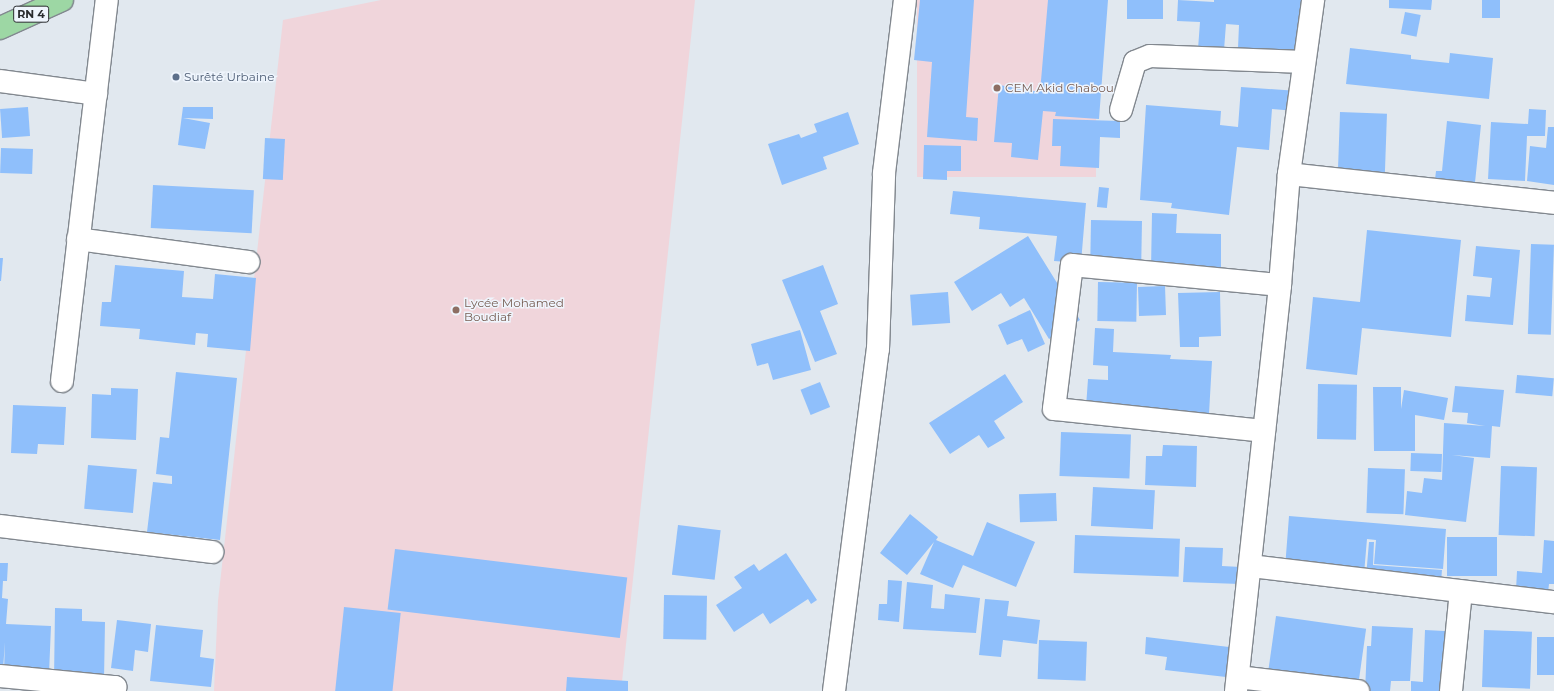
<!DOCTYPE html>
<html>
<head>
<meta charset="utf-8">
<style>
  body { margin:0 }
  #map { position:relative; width:1554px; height:691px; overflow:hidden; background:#e1e8ef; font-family:Montserrat,sans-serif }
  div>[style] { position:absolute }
  .education>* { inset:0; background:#f0d5db; transform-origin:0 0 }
  .building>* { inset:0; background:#8fbffb; transform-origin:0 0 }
  .roads { filter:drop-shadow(1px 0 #82888f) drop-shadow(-1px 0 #82888f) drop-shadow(0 1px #82888f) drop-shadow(0 -1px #82888f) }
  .minor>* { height:22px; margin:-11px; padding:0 11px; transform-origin:11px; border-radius:11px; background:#fff }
  .primary>* { height:22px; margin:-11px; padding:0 11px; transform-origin:11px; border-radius:11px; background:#9dd7a4 }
  .dots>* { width:11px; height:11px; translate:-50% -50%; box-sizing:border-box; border:2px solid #eff5fd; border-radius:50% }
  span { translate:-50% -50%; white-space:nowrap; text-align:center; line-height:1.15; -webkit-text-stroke:3px #eff5fd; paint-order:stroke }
  .shield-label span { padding:1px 3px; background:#eff5fd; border:1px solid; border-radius:3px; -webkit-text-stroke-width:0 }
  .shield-label { font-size:11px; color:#2a2c2f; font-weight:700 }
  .service-label { font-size:12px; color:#4e5e75 }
  .left { translate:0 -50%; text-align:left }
  .education-label { font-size:12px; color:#785e54 }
</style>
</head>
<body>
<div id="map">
  <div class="education">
    <i style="clip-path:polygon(381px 0,695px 0,621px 691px,214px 691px,218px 601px,283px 20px)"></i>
    <i style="left:917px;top:0;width:179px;height:177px"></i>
  </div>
  <div class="building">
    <i style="clip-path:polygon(920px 0,974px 0,966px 117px,978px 118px,977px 141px,927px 137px,932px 62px,914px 60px)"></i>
    <i style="clip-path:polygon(1048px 0,1108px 0,1099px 119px,1055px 116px,1056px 112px,1043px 111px,1038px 160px,1011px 157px,1012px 143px,994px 142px,999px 85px,1040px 92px)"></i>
    <i style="left:1127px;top:0;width:36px;height:19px"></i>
    <i style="clip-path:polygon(1178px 0,1214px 2px,1214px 0,1302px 0,1299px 52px,1238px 48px,1239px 25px,1226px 24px,1224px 50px,1198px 49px,1200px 22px,1177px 21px)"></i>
    <i style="clip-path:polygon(1389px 0,1432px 0,1431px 10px,1389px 8px)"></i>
    <i style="left:1482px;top:0;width:18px;height:18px"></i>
    <i style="left:1405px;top:12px;width:16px;height:22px;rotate:11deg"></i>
    <i style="clip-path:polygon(1350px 48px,1411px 55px,1411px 59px,1449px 63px,1450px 53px,1493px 58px,1489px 99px,1346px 84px)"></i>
    <i style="clip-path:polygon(1241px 87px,1298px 91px,1296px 111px,1272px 109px,1269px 150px,1237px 147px,1229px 215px,1171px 208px,1172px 203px,1140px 200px,1146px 105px,1221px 111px,1220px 125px,1238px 127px)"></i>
    <i style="left:28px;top:107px;width:29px;height:28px;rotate:86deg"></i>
    <i style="clip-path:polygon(183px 107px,213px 107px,213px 119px,183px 118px,210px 123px,205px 149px,178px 145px)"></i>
    <i style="clip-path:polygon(1529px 109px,1546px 110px,1545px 136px,1527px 136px,1525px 181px,1488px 179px,1491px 122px,1528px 124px)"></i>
    <i style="clip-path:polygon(848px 112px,859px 144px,823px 157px,827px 169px,782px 185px,768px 144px,799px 134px,801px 138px,817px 132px,814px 124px)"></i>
    <i style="left:1340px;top:112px;width:47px;height:63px;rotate:2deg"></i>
    <i style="clip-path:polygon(1053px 119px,1120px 121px,1120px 138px,1100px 137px,1099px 168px,1060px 166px,1061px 146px,1052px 146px)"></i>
    <i style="clip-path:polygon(1447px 121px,1481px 125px,1474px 192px,1434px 188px,1436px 171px,1442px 171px)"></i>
    <i style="clip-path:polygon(1548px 127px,1554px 127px,1554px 185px,1527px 181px,1530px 146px,1546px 148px)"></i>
    <i style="left:265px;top:138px;width:20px;height:41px;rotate:3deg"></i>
    <i style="clip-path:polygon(924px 145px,961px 146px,961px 171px,947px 171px,947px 180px,923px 179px)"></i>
    <i style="left:1px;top:148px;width:32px;height:25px;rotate:2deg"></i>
    <i style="left:153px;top:185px;width:101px;height:43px;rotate:3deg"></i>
    <i style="left:1099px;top:187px;width:10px;height:20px;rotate:6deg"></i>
    <i style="clip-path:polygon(953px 191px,1086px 203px,1081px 263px,1054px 261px,1057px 236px,979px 229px,980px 217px,950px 214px)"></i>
    <i style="clip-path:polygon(1152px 213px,1177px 214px,1176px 233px,1221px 234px,1221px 270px,1151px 269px)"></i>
    <i style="left:1091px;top:220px;width:51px;height:40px;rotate:1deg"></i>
    <i style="clip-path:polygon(1367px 230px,1461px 240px,1451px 337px,1362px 328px,1357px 375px,1306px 369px,1313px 297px,1360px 302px)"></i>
    <i style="clip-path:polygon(1028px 236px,1080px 320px,1049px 339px,1024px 298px,1010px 307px,1001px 293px,972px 311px,954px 282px)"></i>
    <i style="left:1531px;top:244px;width:23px;height:90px;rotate:2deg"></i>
    <i style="clip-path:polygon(1476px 246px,1520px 250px,1513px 325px,1465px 321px,1467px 295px,1490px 297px,1492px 278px,1473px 276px)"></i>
    <i style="clip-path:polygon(0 258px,3px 258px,1px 281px,0 281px)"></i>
    <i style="clip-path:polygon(115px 265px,184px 271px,182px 297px,213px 299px,215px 274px,256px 278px,250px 351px,207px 347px,208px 334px,196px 333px,195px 345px,139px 339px,140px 329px,100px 326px,102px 302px,111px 302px)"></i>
    <i style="clip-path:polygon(823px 265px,838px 304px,820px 311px,837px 354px,815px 362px,782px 280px)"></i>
    <i style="left:1098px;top:282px;width:39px;height:39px;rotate:1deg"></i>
    <i style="left:1165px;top:286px;width:29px;height:27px;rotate:88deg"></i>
    <i style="left:948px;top:292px;width:31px;height:38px;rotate:86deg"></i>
    <i style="clip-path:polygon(1220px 292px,1221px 336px,1199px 337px,1199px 347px,1180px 347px,1178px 293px)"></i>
    <i style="clip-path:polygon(1030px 310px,1045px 344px,1028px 352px,1022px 339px,1007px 345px,998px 325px)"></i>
    <i style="clip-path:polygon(1095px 328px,1114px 329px,1113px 352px,1171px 355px,1170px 359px,1212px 361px,1209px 414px,1086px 407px,1088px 379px,1108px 380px,1108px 366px,1093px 365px)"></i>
    <i style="clip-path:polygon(800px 330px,811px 370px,773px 380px,768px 363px,757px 366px,751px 344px)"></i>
    <i style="clip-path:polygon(176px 372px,237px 378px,220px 540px,147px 532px,153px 482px,172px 484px,172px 476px,156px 474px,160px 437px,169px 438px)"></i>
    <i style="clip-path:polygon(1005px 374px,1023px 402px,994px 421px,1005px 438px,988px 448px,979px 435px,950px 454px,929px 423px)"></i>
    <i style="left:1517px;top:375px;width:37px;height:18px;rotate:5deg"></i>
    <i style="left:820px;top:382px;width:27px;height:21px;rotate:68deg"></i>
    <i style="left:1318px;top:384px;width:39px;height:55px;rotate:1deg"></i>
    <i style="clip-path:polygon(1455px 386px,1504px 390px,1500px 427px,1492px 426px,1490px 458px,1452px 455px,1474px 458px,1466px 522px,1405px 515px,1407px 491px,1422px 493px,1424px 478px,1442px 480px,1444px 423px,1485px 426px,1467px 423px,1468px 413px,1452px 412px)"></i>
    <i style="clip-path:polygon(1373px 387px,1401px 387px,1401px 409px,1404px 390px,1448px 398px,1444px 420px,1415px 415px,1415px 451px,1374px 451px)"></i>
    <i style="clip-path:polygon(111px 388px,138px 389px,136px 440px,91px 438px,92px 394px,111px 395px)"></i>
    <i style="clip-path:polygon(13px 405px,66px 407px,64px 445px,38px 444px,37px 454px,11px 453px)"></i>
    <i style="left:1061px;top:432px;width:70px;height:44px;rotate:2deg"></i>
    <i style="clip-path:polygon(1163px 445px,1197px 446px,1196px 487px,1145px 485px,1146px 456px,1162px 456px)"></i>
    <i style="left:1411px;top:453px;width:31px;height:18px;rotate:2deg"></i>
    <i style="left:88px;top:465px;width:49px;height:44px;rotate:5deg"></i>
    <i style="left:1501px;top:466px;width:36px;height:69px;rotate:2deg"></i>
    <i style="left:1368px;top:468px;width:37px;height:45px;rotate:2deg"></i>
    <i style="left:1093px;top:487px;width:62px;height:39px;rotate:3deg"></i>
    <i style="left:1056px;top:493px;width:28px;height:37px;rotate:88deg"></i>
    <i style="clip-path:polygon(910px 514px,938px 537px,936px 540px,973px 556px,987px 522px,1035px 542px,1016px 587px,963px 565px,953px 588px,920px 574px,934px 542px,907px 575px,880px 553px)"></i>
    <i style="clip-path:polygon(1289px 516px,1446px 529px,1443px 569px,1374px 564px,1376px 540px,1367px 539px,1364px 574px,1285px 568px)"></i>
    <i style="left:678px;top:525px;width:43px;height:50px;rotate:7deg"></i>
    <i style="left:1075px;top:535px;width:105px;height:38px;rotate:2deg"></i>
    <i style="left:1497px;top:537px;width:39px;height:50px;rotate:90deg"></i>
    <i style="clip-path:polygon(1544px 540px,1554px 541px,1554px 584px,1549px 584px,1548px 593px,1516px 590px,1517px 571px,1542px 573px)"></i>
    <i style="clip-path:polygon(1369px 542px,1374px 542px,1373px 565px,1442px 570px,1441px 582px,1366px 577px)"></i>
    <i style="clip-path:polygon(1185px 547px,1223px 548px,1222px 566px,1241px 567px,1240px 584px,1183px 582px)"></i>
    <i style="left:395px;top:549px;width:234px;height:61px;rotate:7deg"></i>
    <i style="clip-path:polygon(786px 553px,817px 600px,811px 604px,808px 599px,770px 624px,763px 613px,734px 632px,716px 605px,742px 588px,734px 577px,754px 564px,759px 571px)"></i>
    <i style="clip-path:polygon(0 563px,8px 563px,7px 581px,3px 581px,2px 598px,8px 599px,6px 624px,51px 626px,49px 674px,4px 671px,5px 642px,3px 669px,0 668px)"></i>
    <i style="clip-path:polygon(888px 580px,902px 581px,899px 622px,878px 620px,879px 604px,887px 604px)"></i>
    <i style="clip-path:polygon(907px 582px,933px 585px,931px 608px,944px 609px,945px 594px,980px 598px,976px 633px,903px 629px)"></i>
    <i style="left:664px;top:595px;width:43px;height:44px;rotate:1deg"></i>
    <i style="clip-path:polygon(985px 599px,1009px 601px,1007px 616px,1040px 620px,1037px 644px,1003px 640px,1001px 657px,979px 655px)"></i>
    <i style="left:344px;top:607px;width:57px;height:85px;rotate:6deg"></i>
    <i style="clip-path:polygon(55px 608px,82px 609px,82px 621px,105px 622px,104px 680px,54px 679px)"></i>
    <i style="left:1276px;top:616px;width:91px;height:54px;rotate:8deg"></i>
    <i style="clip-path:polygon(117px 620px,151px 624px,148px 652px,135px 650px,133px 671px,111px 668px)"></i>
    <i style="clip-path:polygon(156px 625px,203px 630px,200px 657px,214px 659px,211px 687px,150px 681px)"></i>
    <i style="clip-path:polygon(1372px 626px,1413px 628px,1410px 681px,1391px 681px,1390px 691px,1365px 691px,1367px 646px,1371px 646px)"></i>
    <i style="clip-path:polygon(1425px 630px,1464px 632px,1462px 691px,1411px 691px,1411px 681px,1423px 682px)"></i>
    <i style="left:1484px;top:630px;width:48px;height:57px;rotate:2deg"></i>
    <i style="clip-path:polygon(1146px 637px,1229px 647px,1226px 677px,1165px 670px,1167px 657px,1145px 654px)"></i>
    <i style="left:1537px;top:637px;width:17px;height:38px"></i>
    <i style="left:1039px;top:640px;width:48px;height:39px;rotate:2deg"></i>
    <i style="clip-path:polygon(567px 677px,628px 681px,628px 691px,566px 691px)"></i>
  </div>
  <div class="roads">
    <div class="minor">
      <i style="left:0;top:81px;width:97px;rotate:7.7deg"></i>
      <i style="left:1121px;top:110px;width:50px;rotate:-73.7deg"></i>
      <i style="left:1135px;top:62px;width:16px;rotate:-22deg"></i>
      <i style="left:1150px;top:56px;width:154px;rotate:2.2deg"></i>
      <i style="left:1289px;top:174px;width:267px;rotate:6.2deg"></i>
      <i style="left:78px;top:239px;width:172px;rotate:7.7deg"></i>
      <i style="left:62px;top:381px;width:384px;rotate:-83.3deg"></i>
      <i style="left:1264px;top:431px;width:211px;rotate:-174deg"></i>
      <i style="left:1054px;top:409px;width:145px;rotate:-82.9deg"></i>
      <i style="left:1072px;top:265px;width:209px;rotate:5.5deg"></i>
      <i style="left:0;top:526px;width:214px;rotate:7deg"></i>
      <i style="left:1250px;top:566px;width:306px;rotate:6.8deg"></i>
      <i style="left:0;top:676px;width:116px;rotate:5.5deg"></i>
      <i style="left:115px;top:687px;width:4px;rotate:104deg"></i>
      <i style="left:1238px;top:677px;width:121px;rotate:6.7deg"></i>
      <i style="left:834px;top:691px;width:345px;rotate:-82.7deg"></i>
      <i style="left:878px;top:349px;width:176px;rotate:-88deg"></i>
      <i style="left:884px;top:173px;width:174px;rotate:-83.1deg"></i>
      <i style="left:1236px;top:691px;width:408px;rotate:-83.8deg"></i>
      <i style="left:1280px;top:285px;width:111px;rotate:-85.4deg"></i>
      <i style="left:1289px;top:174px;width:176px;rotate:-82.1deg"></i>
      <i style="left:1451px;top:691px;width:100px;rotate:-84.3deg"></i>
    </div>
    <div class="primary">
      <i style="left:0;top:28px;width:68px;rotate:-24.3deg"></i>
    </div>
  </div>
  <div class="dots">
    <i style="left:176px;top:77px;background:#5c6f8a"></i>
    <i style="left:997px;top:88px;background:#8d6e63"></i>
    <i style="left:456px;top:310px;background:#8d6e63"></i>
  </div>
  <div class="shield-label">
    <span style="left:31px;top:14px">RN 4</span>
  </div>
  <div class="service-label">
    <span class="left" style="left:184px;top:77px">Surêté Urbaine</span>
  </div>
  <div class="education-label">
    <span class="left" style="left:1005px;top:88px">CEM Akid Chabou</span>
    <span class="left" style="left:464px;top:310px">Lycée Mohamed<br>Boudiaf</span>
  </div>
</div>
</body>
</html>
